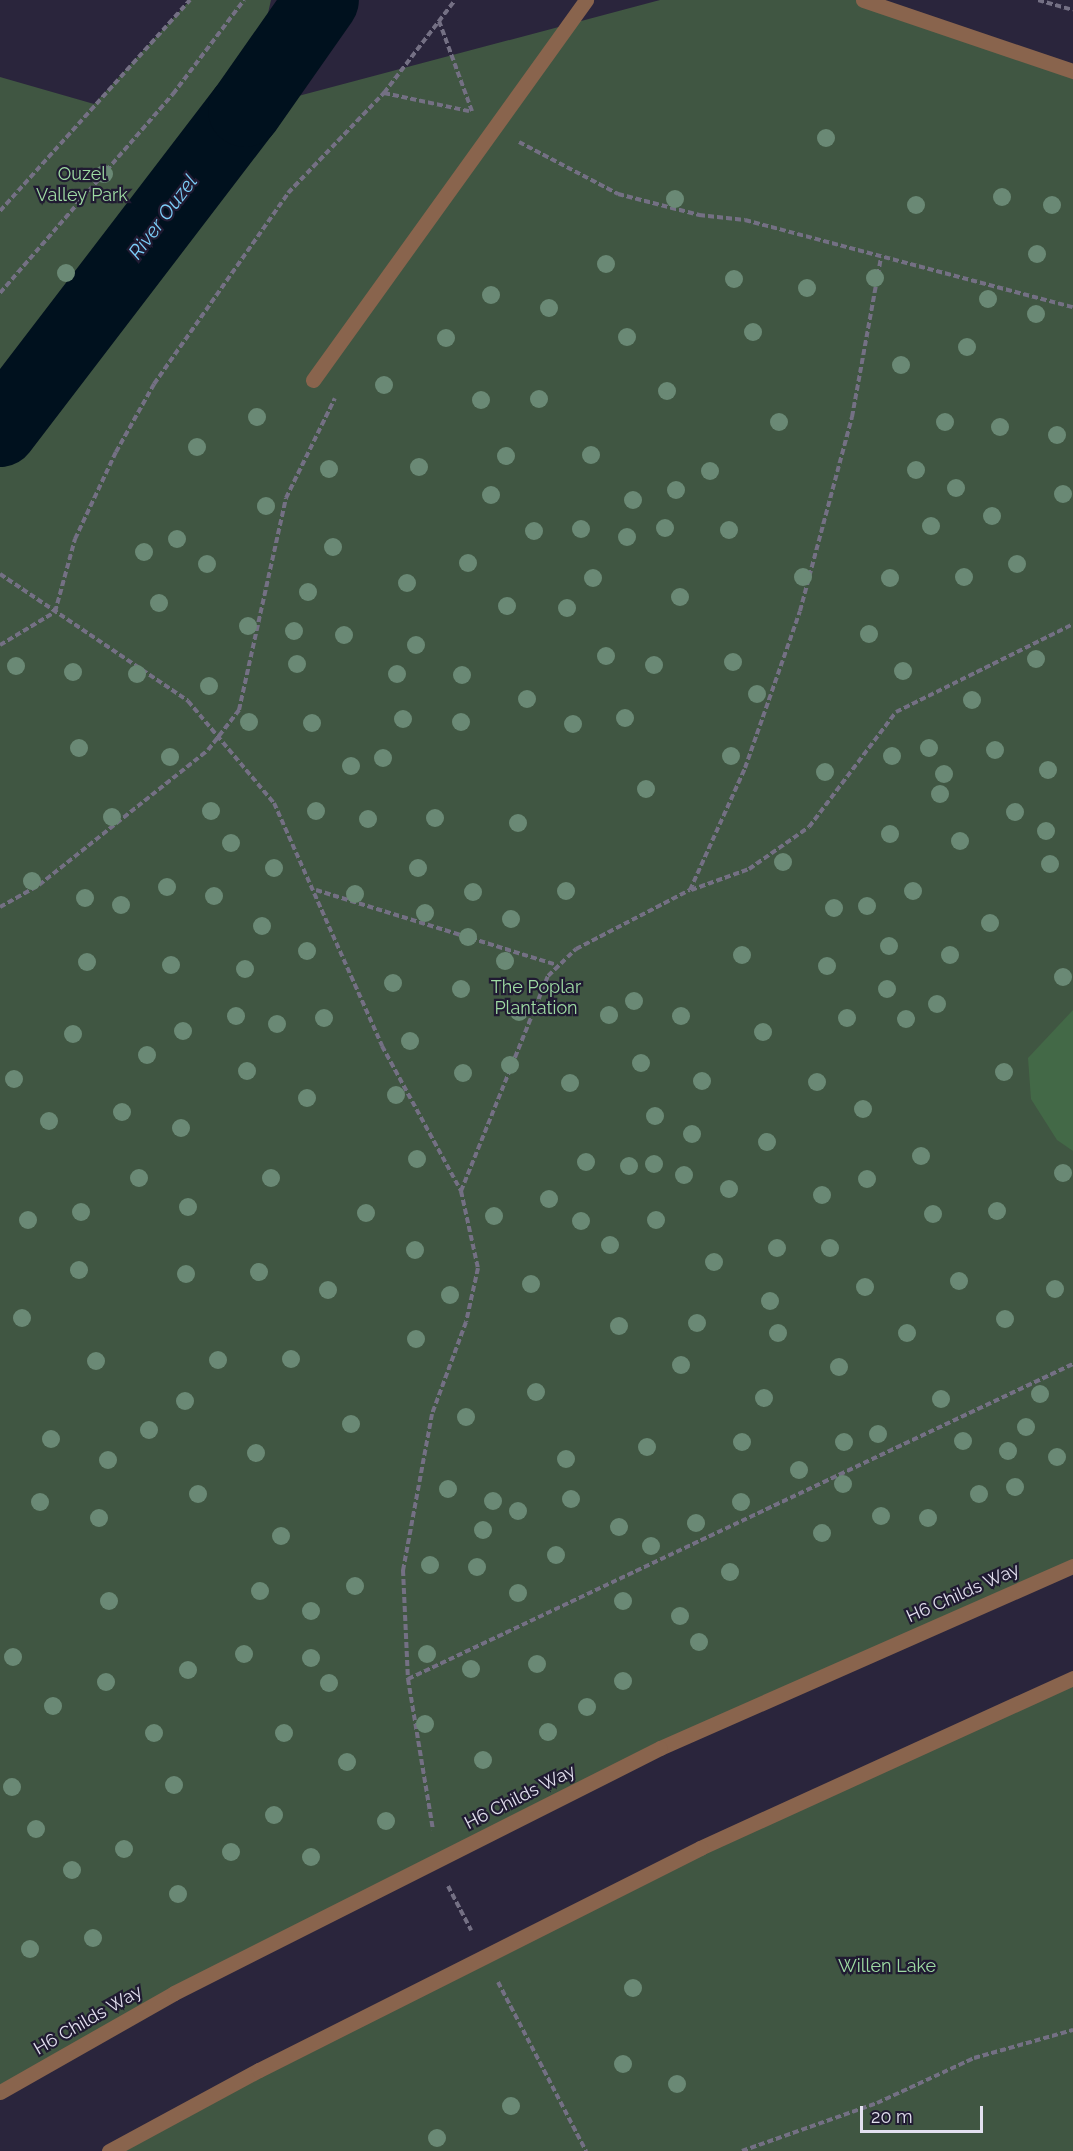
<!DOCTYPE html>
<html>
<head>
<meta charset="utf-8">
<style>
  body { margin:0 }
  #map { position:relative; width:1073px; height:2151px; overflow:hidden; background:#2a253c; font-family:Raleway,sans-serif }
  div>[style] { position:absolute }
  .green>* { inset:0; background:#405642 }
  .forest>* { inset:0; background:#436947 }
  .river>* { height:74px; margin:-37px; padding:0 37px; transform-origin:37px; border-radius:37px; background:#00111e }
  .path>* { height:4px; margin-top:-2px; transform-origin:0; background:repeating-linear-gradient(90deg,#747084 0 6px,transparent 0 9px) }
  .minor>* { height:15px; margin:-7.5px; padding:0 7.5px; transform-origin:7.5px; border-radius:7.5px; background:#89644d }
  .minor-bridge>* { height:15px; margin:-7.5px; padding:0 7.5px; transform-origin:7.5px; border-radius:7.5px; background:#89644d }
  .trees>* { width:18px; height:18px; margin:-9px; border-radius:50%; background:#6a8975 }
  span { translate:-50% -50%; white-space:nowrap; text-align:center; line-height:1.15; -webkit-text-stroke:4.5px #201b32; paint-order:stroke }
  .park-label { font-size:18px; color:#9edba3 }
  .street-label { font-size:18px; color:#e3e0f0 }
  .water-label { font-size:20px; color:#7ccef8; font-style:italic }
  .scale { position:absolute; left:860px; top:2106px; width:123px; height:27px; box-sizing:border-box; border:3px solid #e3e0f0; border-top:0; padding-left:8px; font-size:18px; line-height:21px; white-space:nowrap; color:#e3e0f0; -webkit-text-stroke:4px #201b32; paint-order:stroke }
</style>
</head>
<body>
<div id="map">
  <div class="green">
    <i style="clip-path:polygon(190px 0,271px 0,246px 110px,660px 0,863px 0,1073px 71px,1073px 1566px,660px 1748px,174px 1993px,0 2092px,0 77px,94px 104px)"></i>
    <i style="clip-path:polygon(1073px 1678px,1073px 2151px,109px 2151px,700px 1848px)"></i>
  </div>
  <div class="forest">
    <i style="clip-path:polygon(1073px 1010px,1073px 1151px,1057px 1140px,1031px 1099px,1028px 1058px)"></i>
  </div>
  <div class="river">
    <i style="left:0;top:430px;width:403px;rotate:-52.6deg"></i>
    <i style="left:245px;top:110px;width:134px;rotate:-55deg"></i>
  </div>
  <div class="path">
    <i style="left:1038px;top:0;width:36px;rotate:16deg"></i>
    <i style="left:439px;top:21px;width:96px;rotate:69.9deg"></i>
    <i style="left:384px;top:93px;width:87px;rotate:12deg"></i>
    <i style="left:519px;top:142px;width:112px;rotate:27.7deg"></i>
    <i style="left:618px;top:194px;width:84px;rotate:14.5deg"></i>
    <i style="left:699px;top:215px;width:46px;rotate:6.2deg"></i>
    <i style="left:745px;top:220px;width:339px;rotate:14.9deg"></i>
    <i style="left:0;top:211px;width:284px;rotate:-48deg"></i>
    <i style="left:0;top:293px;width:264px;rotate:-49deg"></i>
    <i style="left:173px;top:94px;width:118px;rotate:-52.9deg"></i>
    <i style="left:0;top:574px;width:227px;rotate:34deg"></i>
    <i style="left:188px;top:701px;width:133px;rotate:49.9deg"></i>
    <i style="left:274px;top:803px;width:266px;rotate:66deg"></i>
    <i style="left:382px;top:1046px;width:165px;rotate:61.4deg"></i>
    <i style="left:461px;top:1191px;width:79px;rotate:77.6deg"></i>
    <i style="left:478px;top:1268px;width:55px;rotate:102.5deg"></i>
    <i style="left:466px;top:1322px;width:98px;rotate:110.3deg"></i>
    <i style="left:432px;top:1414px;width:159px;rotate:100.5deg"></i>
    <i style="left:403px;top:1570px;width:109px;rotate:87.4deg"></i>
    <i style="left:408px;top:1679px;width:153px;rotate:80.6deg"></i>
    <i style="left:0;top:645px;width:64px;rotate:-31deg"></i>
    <i style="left:55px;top:612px;width:76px;rotate:-74.7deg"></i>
    <i style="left:75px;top:539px;width:96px;rotate:-64.8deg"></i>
    <i style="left:116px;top:452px;width:78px;rotate:-60.8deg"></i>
    <i style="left:154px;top:384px;width:233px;rotate:-54.9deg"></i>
    <i style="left:288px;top:193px;width:139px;rotate:-46.2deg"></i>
    <i style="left:384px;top:93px;width:117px;rotate:-52.6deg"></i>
    <i style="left:316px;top:890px;width:252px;rotate:17.3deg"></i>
    <i style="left:691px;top:890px;width:62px;rotate:-19.9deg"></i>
    <i style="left:749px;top:869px;width:73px;rotate:-35deg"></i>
    <i style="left:809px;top:827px;width:144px;rotate:-52.9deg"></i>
    <i style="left:896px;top:712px;width:198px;rotate:-26.4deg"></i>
    <i style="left:0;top:907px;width:45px;rotate:-29.4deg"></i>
    <i style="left:39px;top:885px;width:216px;rotate:-38.6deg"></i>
    <i style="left:208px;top:750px;width:51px;rotate:-52.2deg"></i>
    <i style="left:239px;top:710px;width:217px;rotate:-77.5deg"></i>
    <i style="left:286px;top:498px;width:111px;rotate:-63.9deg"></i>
    <i style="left:461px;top:1191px;width:232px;rotate:-68deg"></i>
    <i style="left:548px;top:976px;width:39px;rotate:-44deg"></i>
    <i style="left:576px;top:949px;width:128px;rotate:-27.4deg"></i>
    <i style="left:690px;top:890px;width:134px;rotate:-65.7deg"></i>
    <i style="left:745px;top:768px;width:166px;rotate:-70.7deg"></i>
    <i style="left:800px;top:611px;width:201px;rotate:-75deg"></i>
    <i style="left:852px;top:417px;width:162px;rotate:-79.7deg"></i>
    <i style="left:408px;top:1679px;width:736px;rotate:-25.35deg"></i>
    <i style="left:448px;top:1886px;width:50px;rotate:62.4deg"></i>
    <i style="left:498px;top:1982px;width:191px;rotate:62.5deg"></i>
    <i style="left:742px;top:2151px;width:143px;rotate:-19.6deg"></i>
    <i style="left:877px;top:2103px;width:107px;rotate:-24.9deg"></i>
    <i style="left:974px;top:2058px;width:103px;rotate:-15.8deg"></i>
  </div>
  <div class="minor">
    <i style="left:863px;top:0;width:222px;rotate:18.7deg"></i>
    <i style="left:313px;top:380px;width:468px;rotate:-54.3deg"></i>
    <i style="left:660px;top:1748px;width:451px;rotate:-23.8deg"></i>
    <i style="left:700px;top:1848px;width:410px;rotate:-24.5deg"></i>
    <i style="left:0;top:2092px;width:200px;rotate:-29.6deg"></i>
    <i style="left:109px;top:2151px;width:170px;rotate:-28.4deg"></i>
  </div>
  <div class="minor-bridge">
    <i style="left:174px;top:1993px;width:544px;rotate:-26.75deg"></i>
    <i style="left:259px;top:2070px;width:494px;rotate:-26.7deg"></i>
  </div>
  <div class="trees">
    <i style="left:826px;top:138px"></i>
    <i style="left:104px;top:174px"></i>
    <i style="left:1002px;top:197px"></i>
    <i style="left:675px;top:199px"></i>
    <i style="left:916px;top:205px"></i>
    <i style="left:1052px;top:205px"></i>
    <i style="left:1037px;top:254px"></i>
    <i style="left:606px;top:264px"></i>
    <i style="left:66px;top:273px"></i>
    <i style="left:875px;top:278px"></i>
    <i style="left:734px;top:279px"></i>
    <i style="left:807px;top:288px"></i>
    <i style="left:491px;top:295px"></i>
    <i style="left:988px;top:299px"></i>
    <i style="left:549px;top:308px"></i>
    <i style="left:1036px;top:314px"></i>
    <i style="left:753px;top:332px"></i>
    <i style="left:627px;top:337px"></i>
    <i style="left:446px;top:338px"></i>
    <i style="left:967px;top:347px"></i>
    <i style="left:901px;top:365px"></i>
    <i style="left:384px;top:385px"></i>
    <i style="left:667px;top:391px"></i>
    <i style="left:539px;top:399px"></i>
    <i style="left:481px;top:400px"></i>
    <i style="left:257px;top:417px"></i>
    <i style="left:779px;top:422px"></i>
    <i style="left:945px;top:422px"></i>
    <i style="left:1000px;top:427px"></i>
    <i style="left:1057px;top:435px"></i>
    <i style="left:197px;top:447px"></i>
    <i style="left:591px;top:455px"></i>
    <i style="left:506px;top:456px"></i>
    <i style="left:419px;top:467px"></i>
    <i style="left:329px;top:469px"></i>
    <i style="left:916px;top:470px"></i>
    <i style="left:710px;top:471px"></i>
    <i style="left:956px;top:488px"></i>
    <i style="left:676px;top:490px"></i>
    <i style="left:1063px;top:494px"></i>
    <i style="left:491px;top:495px"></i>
    <i style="left:633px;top:500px"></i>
    <i style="left:266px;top:506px"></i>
    <i style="left:992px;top:516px"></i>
    <i style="left:931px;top:526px"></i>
    <i style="left:665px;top:528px"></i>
    <i style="left:581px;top:529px"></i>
    <i style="left:729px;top:530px"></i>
    <i style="left:534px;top:531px"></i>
    <i style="left:627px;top:537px"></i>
    <i style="left:177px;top:539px"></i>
    <i style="left:333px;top:547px"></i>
    <i style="left:144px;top:552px"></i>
    <i style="left:468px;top:563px"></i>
    <i style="left:207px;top:564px"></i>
    <i style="left:1017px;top:564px"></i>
    <i style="left:803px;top:577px"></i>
    <i style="left:964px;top:577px"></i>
    <i style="left:593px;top:578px"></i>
    <i style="left:890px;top:578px"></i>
    <i style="left:407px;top:583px"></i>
    <i style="left:308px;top:592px"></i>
    <i style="left:680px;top:597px"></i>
    <i style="left:159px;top:603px"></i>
    <i style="left:507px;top:606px"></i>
    <i style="left:567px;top:608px"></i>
    <i style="left:248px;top:626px"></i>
    <i style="left:294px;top:631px"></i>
    <i style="left:869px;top:634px"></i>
    <i style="left:344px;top:635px"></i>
    <i style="left:416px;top:645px"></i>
    <i style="left:606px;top:656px"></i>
    <i style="left:1036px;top:659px"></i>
    <i style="left:733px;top:662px"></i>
    <i style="left:297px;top:664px"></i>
    <i style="left:654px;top:665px"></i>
    <i style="left:16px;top:666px"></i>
    <i style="left:903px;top:671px"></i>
    <i style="left:73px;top:672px"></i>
    <i style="left:137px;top:674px"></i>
    <i style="left:397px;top:674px"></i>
    <i style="left:462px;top:675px"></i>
    <i style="left:209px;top:686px"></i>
    <i style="left:757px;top:694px"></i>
    <i style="left:527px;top:699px"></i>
    <i style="left:972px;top:700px"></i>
    <i style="left:625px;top:718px"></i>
    <i style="left:403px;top:719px"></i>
    <i style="left:249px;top:722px"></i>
    <i style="left:461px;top:722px"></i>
    <i style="left:312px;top:723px"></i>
    <i style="left:573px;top:724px"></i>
    <i style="left:79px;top:748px"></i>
    <i style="left:929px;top:748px"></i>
    <i style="left:995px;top:750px"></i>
    <i style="left:731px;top:756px"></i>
    <i style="left:892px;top:756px"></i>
    <i style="left:170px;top:757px"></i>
    <i style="left:383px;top:758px"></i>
    <i style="left:351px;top:766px"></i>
    <i style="left:1048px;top:770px"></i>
    <i style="left:825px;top:772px"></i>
    <i style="left:944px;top:774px"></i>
    <i style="left:646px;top:789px"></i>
    <i style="left:940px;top:794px"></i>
    <i style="left:211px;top:811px"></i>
    <i style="left:316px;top:811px"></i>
    <i style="left:1015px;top:812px"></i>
    <i style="left:112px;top:817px"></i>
    <i style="left:435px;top:818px"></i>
    <i style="left:368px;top:819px"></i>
    <i style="left:518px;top:823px"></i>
    <i style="left:1046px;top:831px"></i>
    <i style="left:890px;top:834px"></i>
    <i style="left:960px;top:841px"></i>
    <i style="left:231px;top:843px"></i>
    <i style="left:783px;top:862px"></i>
    <i style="left:1050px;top:864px"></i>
    <i style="left:274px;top:868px"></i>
    <i style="left:418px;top:868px"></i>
    <i style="left:32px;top:881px"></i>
    <i style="left:167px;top:887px"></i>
    <i style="left:566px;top:891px"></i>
    <i style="left:913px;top:891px"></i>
    <i style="left:473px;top:892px"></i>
    <i style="left:355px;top:894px"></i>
    <i style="left:214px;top:896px"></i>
    <i style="left:85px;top:898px"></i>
    <i style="left:121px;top:905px"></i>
    <i style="left:867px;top:906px"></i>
    <i style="left:834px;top:908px"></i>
    <i style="left:425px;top:913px"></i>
    <i style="left:511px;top:919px"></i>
    <i style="left:990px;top:923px"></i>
    <i style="left:262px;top:926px"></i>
    <i style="left:468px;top:937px"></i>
    <i style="left:889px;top:946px"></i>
    <i style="left:307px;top:951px"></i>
    <i style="left:742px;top:955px"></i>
    <i style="left:950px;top:955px"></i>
    <i style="left:505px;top:961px"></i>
    <i style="left:87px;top:962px"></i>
    <i style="left:171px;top:965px"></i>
    <i style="left:827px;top:966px"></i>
    <i style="left:245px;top:969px"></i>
    <i style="left:1063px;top:977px"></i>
    <i style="left:393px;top:983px"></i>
    <i style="left:461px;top:989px"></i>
    <i style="left:887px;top:989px"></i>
    <i style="left:634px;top:1001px"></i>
    <i style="left:937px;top:1004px"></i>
    <i style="left:519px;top:1012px"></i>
    <i style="left:609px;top:1015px"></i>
    <i style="left:236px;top:1016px"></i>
    <i style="left:681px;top:1016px"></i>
    <i style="left:324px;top:1018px"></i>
    <i style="left:847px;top:1018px"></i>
    <i style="left:906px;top:1019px"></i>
    <i style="left:277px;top:1024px"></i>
    <i style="left:183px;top:1031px"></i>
    <i style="left:763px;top:1032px"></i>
    <i style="left:73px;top:1034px"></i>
    <i style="left:410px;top:1041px"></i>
    <i style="left:147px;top:1055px"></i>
    <i style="left:641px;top:1063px"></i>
    <i style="left:510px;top:1065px"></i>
    <i style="left:247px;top:1071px"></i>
    <i style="left:1004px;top:1072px"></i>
    <i style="left:463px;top:1073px"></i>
    <i style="left:14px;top:1079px"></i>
    <i style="left:702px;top:1081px"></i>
    <i style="left:817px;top:1082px"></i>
    <i style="left:570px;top:1083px"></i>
    <i style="left:396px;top:1095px"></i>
    <i style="left:307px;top:1098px"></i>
    <i style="left:863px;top:1109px"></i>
    <i style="left:122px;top:1112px"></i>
    <i style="left:655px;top:1116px"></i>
    <i style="left:49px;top:1121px"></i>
    <i style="left:181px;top:1128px"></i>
    <i style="left:692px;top:1134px"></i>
    <i style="left:767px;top:1142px"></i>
    <i style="left:921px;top:1156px"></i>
    <i style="left:417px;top:1159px"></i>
    <i style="left:586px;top:1162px"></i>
    <i style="left:654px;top:1164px"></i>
    <i style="left:629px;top:1166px"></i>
    <i style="left:1063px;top:1173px"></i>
    <i style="left:684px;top:1175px"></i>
    <i style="left:139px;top:1178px"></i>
    <i style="left:271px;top:1178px"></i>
    <i style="left:867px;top:1179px"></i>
    <i style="left:729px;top:1189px"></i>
    <i style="left:822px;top:1195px"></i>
    <i style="left:549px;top:1199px"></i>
    <i style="left:188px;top:1207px"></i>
    <i style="left:997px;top:1211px"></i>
    <i style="left:81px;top:1212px"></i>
    <i style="left:366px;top:1213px"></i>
    <i style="left:933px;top:1214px"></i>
    <i style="left:494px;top:1216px"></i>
    <i style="left:28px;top:1220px"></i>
    <i style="left:656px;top:1220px"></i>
    <i style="left:581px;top:1221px"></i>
    <i style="left:610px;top:1245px"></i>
    <i style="left:777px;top:1248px"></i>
    <i style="left:830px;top:1248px"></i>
    <i style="left:415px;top:1250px"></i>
    <i style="left:714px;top:1262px"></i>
    <i style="left:79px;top:1270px"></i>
    <i style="left:259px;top:1272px"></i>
    <i style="left:186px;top:1274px"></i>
    <i style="left:959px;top:1281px"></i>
    <i style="left:531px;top:1284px"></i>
    <i style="left:865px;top:1287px"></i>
    <i style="left:1055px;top:1289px"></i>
    <i style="left:328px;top:1290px"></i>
    <i style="left:450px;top:1295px"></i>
    <i style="left:770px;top:1301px"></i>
    <i style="left:22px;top:1318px"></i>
    <i style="left:1005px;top:1319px"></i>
    <i style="left:697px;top:1323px"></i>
    <i style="left:619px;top:1326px"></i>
    <i style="left:778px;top:1333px"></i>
    <i style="left:907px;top:1333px"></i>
    <i style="left:416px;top:1339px"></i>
    <i style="left:291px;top:1359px"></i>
    <i style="left:218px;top:1360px"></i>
    <i style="left:96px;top:1361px"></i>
    <i style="left:681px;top:1365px"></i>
    <i style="left:839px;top:1367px"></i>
    <i style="left:536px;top:1392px"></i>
    <i style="left:1040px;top:1394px"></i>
    <i style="left:764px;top:1398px"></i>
    <i style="left:941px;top:1399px"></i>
    <i style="left:185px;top:1401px"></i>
    <i style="left:466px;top:1417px"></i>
    <i style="left:351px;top:1424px"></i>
    <i style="left:1026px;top:1427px"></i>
    <i style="left:149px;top:1430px"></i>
    <i style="left:878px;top:1434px"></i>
    <i style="left:51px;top:1439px"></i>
    <i style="left:963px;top:1441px"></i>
    <i style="left:742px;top:1442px"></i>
    <i style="left:844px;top:1442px"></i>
    <i style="left:647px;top:1447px"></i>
    <i style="left:1008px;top:1451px"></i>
    <i style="left:256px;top:1453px"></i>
    <i style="left:1057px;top:1457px"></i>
    <i style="left:566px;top:1459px"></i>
    <i style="left:108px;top:1460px"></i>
    <i style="left:799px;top:1470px"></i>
    <i style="left:843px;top:1484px"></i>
    <i style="left:1015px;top:1487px"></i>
    <i style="left:448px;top:1489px"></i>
    <i style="left:198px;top:1494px"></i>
    <i style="left:979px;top:1494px"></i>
    <i style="left:571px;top:1499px"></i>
    <i style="left:493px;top:1501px"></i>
    <i style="left:40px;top:1502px"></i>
    <i style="left:741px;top:1502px"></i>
    <i style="left:518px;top:1511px"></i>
    <i style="left:881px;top:1516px"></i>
    <i style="left:99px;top:1518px"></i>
    <i style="left:928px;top:1518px"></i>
    <i style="left:696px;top:1523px"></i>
    <i style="left:619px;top:1527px"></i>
    <i style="left:483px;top:1530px"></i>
    <i style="left:822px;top:1533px"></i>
    <i style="left:281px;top:1536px"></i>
    <i style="left:651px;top:1546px"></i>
    <i style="left:556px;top:1555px"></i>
    <i style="left:430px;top:1565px"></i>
    <i style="left:477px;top:1567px"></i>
    <i style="left:730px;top:1572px"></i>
    <i style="left:355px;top:1586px"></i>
    <i style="left:260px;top:1591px"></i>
    <i style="left:518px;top:1593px"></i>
    <i style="left:109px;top:1601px"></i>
    <i style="left:623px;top:1601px"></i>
    <i style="left:311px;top:1611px"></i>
    <i style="left:680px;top:1616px"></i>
    <i style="left:699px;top:1642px"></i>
    <i style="left:244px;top:1654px"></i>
    <i style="left:427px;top:1654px"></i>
    <i style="left:13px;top:1657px"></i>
    <i style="left:311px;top:1658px"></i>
    <i style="left:537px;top:1664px"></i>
    <i style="left:471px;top:1669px"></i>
    <i style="left:188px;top:1670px"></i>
    <i style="left:623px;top:1681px"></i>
    <i style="left:106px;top:1682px"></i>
    <i style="left:329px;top:1683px"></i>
    <i style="left:53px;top:1706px"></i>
    <i style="left:587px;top:1707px"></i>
    <i style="left:425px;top:1724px"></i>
    <i style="left:548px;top:1732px"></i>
    <i style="left:154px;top:1733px"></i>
    <i style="left:284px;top:1733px"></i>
    <i style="left:483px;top:1760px"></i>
    <i style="left:347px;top:1762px"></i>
    <i style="left:174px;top:1785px"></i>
    <i style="left:12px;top:1787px"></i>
    <i style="left:274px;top:1815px"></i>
    <i style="left:386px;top:1821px"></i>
    <i style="left:36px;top:1829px"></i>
    <i style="left:124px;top:1849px"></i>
    <i style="left:231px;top:1852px"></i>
    <i style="left:311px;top:1857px"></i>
    <i style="left:72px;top:1870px"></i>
    <i style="left:178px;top:1894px"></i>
    <i style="left:93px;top:1938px"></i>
    <i style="left:30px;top:1949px"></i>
    <i style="left:633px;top:1988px"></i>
    <i style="left:623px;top:2064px"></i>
    <i style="left:677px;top:2084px"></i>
    <i style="left:511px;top:2106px"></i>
    <i style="left:437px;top:2138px"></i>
  </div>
  <div class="park-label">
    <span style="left:82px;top:185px">Ouzel<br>Valley Park</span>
    <span style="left:536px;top:998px">The Poplar<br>Plantation</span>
    <span style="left:887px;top:1966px">Willen Lake</span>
  </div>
  <div class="street-label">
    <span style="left:963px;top:1593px;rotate:-24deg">H6 Childs Way</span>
    <span style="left:520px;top:1797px;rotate:-27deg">H6 Childs Way</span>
    <span style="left:88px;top:2020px;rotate:-30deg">H6 Childs Way</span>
  </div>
  <div class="water-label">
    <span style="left:163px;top:217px;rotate:-53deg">River Ouzel</span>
  </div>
  <div class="scale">20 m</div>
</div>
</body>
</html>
